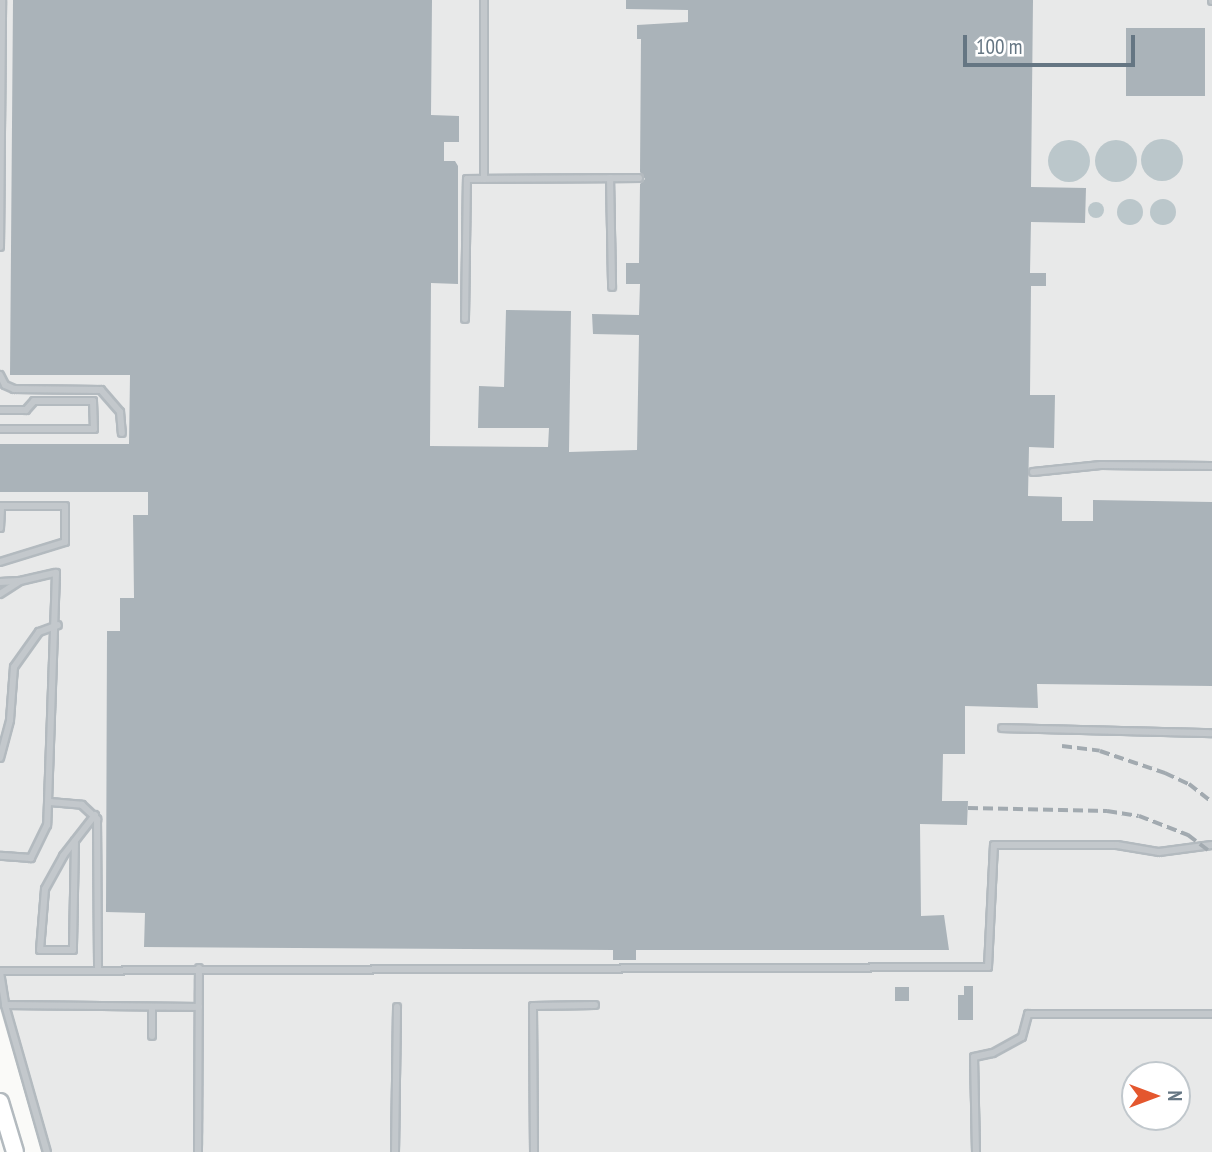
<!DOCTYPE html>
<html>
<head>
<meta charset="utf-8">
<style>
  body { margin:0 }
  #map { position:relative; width:1212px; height:1152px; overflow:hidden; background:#fafaf8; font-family:"PT Sans Narrow",sans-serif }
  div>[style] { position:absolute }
  .built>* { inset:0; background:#e8e9e9 }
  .water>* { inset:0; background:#bbc7cb }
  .round { border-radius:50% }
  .building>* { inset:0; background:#aab3b9; transform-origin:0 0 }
  .roads { filter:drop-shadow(2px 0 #b3babf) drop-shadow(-2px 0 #b3babf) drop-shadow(0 2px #b3babf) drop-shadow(0 -2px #b3babf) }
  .service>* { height:6px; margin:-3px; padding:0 3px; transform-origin:3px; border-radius:3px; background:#c3c8cc }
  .secondary>* { height:16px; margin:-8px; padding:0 8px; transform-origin:8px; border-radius:8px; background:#fff }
  .rail>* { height:3.5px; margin-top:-1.75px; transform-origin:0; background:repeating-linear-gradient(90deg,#a2aab0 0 10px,transparent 0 15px) }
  span { translate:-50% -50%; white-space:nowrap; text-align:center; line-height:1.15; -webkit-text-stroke:7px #fff; paint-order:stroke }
  .north { position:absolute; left:1121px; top:1061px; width:70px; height:70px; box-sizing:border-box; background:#fff; border:2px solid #c1c8cd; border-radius:50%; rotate:90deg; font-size:19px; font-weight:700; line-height:28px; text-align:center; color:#657683 }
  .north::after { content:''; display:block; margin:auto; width:24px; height:32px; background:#e4572e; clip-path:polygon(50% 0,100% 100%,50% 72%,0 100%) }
  .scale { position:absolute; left:963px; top:35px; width:172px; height:32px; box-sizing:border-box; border:4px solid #657683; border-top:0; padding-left:9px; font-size:21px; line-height:24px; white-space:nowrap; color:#657683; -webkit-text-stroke:5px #fff; paint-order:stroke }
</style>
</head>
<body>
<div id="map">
  <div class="built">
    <i style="clip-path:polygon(evenodd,0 0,1212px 0,1212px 1152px,42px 1152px,0 1009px,0 0,1135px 1075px,1177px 1075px,1177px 1117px,1135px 1117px,1135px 1075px)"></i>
  </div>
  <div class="water">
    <i class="round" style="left:1141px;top:139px;width:42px;height:42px"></i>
    <i class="round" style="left:1095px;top:140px;width:42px;height:42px"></i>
    <i class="round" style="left:1048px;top:140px;width:42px;height:42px"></i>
    <i class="round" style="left:1117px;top:199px;width:26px;height:26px"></i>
    <i class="round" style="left:1150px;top:199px;width:26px;height:26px"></i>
    <i class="round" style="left:1088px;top:202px;width:16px;height:16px"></i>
  </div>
  <div class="building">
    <i style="clip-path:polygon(13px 0,432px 0,431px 115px,459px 116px,459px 142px,444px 142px,444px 161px,455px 161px,458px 166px,458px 284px,431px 283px,430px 446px,548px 447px,549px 428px,478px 428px,479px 386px,504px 387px,506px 310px,571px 311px,569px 452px,637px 450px,639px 335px,593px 334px,592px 314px,639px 315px,640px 284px,626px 284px,626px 263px,639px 263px,640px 184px,645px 179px,640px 172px,641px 39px,637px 39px,637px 25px,688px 22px,688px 10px,626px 9px,626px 0,1033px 0,1031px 187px,1086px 188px,1085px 223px,1031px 222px,1030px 273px,1046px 273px,1046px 286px,1031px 286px,1030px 395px,1055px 395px,1054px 448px,1029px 447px,1028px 496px,1062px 497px,1062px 521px,1093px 521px,1093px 500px,1212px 502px,1212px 686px,1037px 684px,1038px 708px,965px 706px,965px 754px,943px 754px,942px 801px,968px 801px,967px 825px,920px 824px,921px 916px,944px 915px,949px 950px,636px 950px,636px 960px,613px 960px,613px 950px,144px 947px,145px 913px,106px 912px,107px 631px,120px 631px,120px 598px,134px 598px,133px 515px,148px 515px,148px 492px,0 492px,0 444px,129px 444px,130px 375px,10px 375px)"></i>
    <i style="left:1126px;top:28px;width:79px;height:68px"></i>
    <i style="clip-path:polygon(964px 986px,973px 986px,973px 1020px,958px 1020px,958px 995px,964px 995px)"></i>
    <i style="left:895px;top:987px;width:14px;height:14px"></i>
  </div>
  <div class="roads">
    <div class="service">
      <i style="left:484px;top:0;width:179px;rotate:90deg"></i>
      <i style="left:1212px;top:0;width:1px;rotate:90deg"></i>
      <i style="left:610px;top:178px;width:109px;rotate:88.9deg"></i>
      <i style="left:0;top:247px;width:247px;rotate:-89.5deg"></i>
      <i style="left:465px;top:319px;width:140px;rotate:-89.2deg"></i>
      <i style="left:467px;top:179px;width:172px;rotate:-0.3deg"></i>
      <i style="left:0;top:375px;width:11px;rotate:63deg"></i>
      <i style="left:5px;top:385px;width:10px;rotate:24deg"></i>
      <i style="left:14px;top:389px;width:87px;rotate:0.7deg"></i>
      <i style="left:101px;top:390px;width:29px;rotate:49deg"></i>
      <i style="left:120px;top:412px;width:21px;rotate:85deg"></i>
      <i style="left:0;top:410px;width:26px"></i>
      <i style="left:26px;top:410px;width:12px;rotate:-48deg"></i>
      <i style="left:34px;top:401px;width:59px"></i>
      <i style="left:93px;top:401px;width:28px;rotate:88deg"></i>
      <i style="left:94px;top:429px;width:94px;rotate:180deg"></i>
      <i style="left:1033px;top:472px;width:68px;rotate:-5.9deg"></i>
      <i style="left:1101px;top:465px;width:111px;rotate:0.5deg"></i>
      <i style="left:0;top:506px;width:65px"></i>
      <i style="left:65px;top:506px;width:36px;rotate:90deg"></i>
      <i style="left:65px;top:542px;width:68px;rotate:162.9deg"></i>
      <i style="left:0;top:528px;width:22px;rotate:-87deg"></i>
      <i style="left:0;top:582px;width:18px;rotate:-3deg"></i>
      <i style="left:0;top:594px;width:24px;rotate:-33deg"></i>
      <i style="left:20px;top:581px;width:37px;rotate:-13deg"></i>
      <i style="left:56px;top:573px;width:252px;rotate:92deg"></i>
      <i style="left:47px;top:825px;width:37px;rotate:116deg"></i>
      <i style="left:31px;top:858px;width:31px;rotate:-176deg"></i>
      <i style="left:1002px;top:728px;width:210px;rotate:1.4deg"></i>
      <i style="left:0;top:758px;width:39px;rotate:-75deg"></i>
      <i style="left:10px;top:720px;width:53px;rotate:-85.7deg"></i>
      <i style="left:14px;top:667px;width:43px;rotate:-54.5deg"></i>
      <i style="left:39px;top:632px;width:20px;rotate:-20deg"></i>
      <i style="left:50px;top:802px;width:32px;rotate:5deg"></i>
      <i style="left:82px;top:805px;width:21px;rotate:43deg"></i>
      <i style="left:97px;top:819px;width:151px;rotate:89.6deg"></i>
      <i style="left:75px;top:841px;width:109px;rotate:91.1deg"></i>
      <i style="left:73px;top:950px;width:33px;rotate:180deg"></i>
      <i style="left:40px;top:950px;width:61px;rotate:-85.3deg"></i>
      <i style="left:45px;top:889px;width:38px;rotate:-61deg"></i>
      <i style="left:63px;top:856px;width:52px;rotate:-52deg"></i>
      <i style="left:0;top:971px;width:988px;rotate:-0.23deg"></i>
      <i style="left:988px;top:967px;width:122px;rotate:-87.2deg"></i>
      <i style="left:994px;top:845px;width:123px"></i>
      <i style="left:1117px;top:845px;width:43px;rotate:9.5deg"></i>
      <i style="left:1159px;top:852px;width:53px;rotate:-7.5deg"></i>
      <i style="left:0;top:972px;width:33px;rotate:81deg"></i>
      <i style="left:5px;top:1005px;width:194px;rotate:0.6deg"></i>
      <i style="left:5px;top:1005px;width:153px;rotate:74.1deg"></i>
      <i style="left:152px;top:1036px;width:29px;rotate:-90deg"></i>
      <i style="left:198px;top:1152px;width:184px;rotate:-89.7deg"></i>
      <i style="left:395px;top:1152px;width:145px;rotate:-89.2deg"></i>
      <i style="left:534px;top:1152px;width:146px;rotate:-90.4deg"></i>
      <i style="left:533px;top:1006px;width:62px;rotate:-0.9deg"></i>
      <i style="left:976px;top:1152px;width:95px;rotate:-91.2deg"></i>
      <i style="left:974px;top:1057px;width:19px;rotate:-12deg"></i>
      <i style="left:993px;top:1053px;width:33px;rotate:-29deg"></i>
      <i style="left:1022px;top:1037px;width:24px;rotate:-75deg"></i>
      <i style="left:1028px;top:1014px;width:184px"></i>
    </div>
    <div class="secondary">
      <i style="left:0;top:1102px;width:52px;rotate:73.3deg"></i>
    </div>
  </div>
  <div class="rail">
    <i style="left:1062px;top:746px;width:38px;rotate:7deg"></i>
    <i style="left:1100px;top:751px;width:69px;rotate:18.7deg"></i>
    <i style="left:1165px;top:773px;width:26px;rotate:25deg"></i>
    <i style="left:1189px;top:784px;width:29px;rotate:38deg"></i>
    <i style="left:968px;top:808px;width:139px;rotate:1.2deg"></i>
    <i style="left:1107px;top:811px;width:32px;rotate:9deg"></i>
    <i style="left:1139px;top:816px;width:53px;rotate:21.2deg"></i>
    <i style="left:1188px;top:835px;width:30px;rotate:37deg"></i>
  </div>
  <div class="north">N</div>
  <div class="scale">100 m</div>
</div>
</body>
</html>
